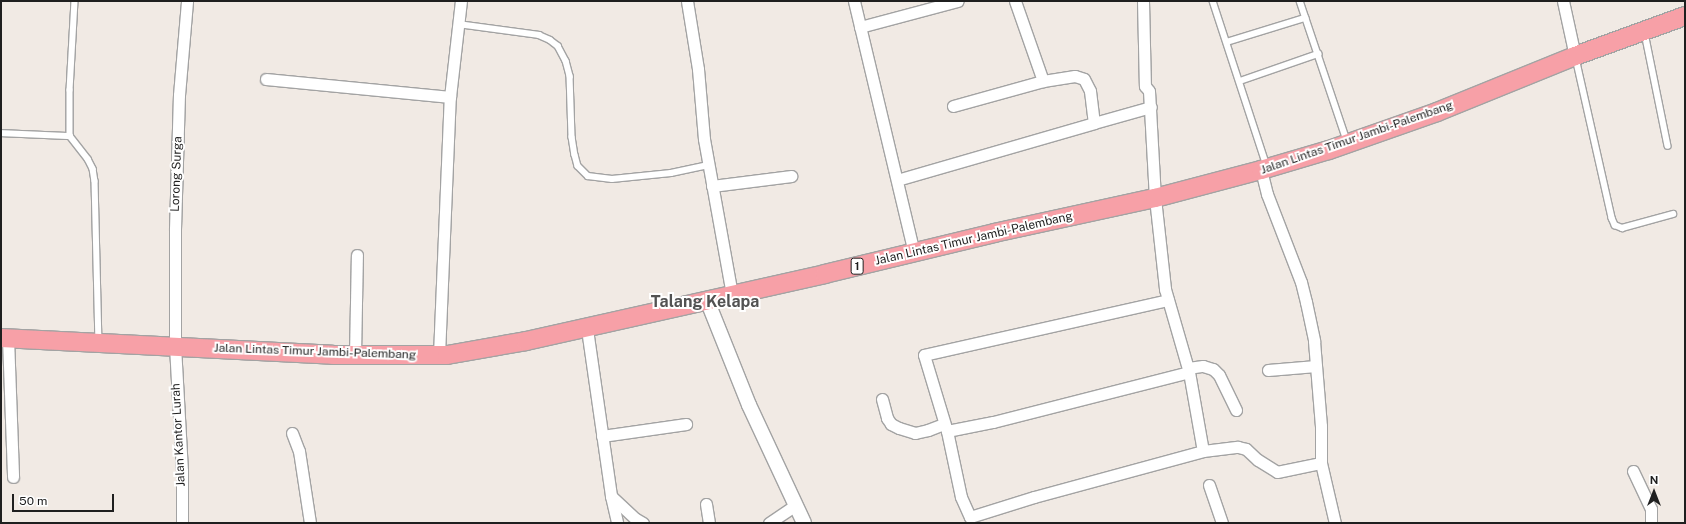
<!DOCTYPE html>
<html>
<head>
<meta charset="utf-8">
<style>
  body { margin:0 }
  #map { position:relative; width:1686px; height:524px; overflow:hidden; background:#f1eae4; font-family:"Public Sans",sans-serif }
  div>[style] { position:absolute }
  .roads { filter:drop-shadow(1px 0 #a3a3a3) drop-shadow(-1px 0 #a3a3a3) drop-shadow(0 1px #a3a3a3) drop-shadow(0 -1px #a3a3a3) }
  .service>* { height:5.5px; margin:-2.75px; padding:0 2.75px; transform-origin:2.75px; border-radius:2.75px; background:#fff }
  .minor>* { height:11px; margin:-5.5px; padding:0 5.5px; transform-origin:5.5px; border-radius:5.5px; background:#fff }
  .tertiary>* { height:14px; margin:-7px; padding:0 7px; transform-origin:7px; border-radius:7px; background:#fff }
  .trunk>* { height:18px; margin:-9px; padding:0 9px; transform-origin:9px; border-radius:9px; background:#f7a0a7 }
  span { translate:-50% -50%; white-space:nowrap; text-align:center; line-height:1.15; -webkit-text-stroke:4px #fff; paint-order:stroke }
  .shield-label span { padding:1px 3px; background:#fff; border:1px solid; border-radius:3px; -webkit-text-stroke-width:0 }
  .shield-label { font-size:11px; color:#1f1f1f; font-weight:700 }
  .street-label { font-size:12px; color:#1f1f1f }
  .district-label { font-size:16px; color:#525252; font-weight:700 }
  .frame { position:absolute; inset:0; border:2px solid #1f1f1f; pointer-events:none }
  .north { position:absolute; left:1634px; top:472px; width:40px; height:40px; -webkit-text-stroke:3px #fff; paint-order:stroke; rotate:0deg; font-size:11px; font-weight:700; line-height:16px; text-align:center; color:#1f1f1f }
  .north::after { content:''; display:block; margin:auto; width:14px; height:18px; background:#1f1f1f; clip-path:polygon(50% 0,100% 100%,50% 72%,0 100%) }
  .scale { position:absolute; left:12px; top:494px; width:102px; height:18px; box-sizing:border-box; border:2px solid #1f1f1f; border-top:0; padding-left:5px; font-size:12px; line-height:14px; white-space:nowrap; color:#1f1f1f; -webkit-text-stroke:3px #fff; paint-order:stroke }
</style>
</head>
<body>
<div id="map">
  <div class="roads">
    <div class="service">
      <i style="left:75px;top:1px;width:89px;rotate:93.2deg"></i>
      <i style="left:70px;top:90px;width:46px;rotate:90deg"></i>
      <i style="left:70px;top:136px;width:29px;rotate:52deg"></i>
      <i style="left:88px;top:159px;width:11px;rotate:63deg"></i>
      <i style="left:93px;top:169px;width:12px;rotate:81deg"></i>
      <i style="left:95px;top:181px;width:160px;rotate:88.6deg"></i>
      <i style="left:1213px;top:1px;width:174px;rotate:71.9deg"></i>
      <i style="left:1300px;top:1px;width:148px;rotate:71.4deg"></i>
      <i style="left:458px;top:24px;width:82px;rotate:7.7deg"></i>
      <i style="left:539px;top:35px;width:12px;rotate:24deg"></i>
      <i style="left:550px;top:40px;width:10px;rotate:37deg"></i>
      <i style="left:558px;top:46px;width:17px;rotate:62deg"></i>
      <i style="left:566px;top:61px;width:16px;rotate:75deg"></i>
      <i style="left:570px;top:76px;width:61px;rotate:88.1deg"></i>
      <i style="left:572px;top:137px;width:18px;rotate:81deg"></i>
      <i style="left:575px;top:155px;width:11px;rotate:75deg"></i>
      <i style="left:578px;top:166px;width:14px;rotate:45deg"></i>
      <i style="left:588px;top:176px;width:24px;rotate:7deg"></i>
      <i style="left:612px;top:179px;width:59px;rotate:-5.8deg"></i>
      <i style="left:671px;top:173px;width:39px;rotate:-12deg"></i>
      <i style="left:1645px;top:33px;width:115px;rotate:78.5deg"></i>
      <i style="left:1227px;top:42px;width:82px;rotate:-17.1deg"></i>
      <i style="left:1576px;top:58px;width:164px;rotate:77.3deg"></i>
      <i style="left:1612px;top:218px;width:8px;rotate:67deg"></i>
      <i style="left:1615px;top:225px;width:8px;rotate:23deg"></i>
      <i style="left:1622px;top:228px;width:53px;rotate:-15.4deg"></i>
      <i style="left:1240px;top:81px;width:83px;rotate:-19.1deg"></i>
      <i style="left:1px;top:133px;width:69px;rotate:2.5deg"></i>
    </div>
    <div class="minor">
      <i style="left:687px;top:1px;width:69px;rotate:80.8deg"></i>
      <i style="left:698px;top:69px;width:70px;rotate:85.1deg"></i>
      <i style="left:704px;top:139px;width:158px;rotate:79.8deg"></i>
      <i style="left:854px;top:1px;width:259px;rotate:76.6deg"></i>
      <i style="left:1015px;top:1px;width:85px;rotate:70.7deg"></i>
      <i style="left:1143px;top:1px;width:85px;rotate:88.7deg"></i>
      <i style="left:1145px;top:86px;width:6px;rotate:51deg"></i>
      <i style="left:1149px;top:91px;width:107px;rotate:86.8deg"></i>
      <i style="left:1155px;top:198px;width:92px;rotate:83.7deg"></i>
      <i style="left:1165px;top:289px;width:86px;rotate:73.9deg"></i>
      <i style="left:1189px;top:372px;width:80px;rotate:80deg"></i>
      <i style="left:1203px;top:451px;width:35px;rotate:-7deg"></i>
      <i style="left:1238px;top:447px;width:8px;rotate:14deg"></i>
      <i style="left:1246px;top:449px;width:16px;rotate:43deg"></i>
      <i style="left:1258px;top:460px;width:22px;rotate:32deg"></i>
      <i style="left:1277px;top:472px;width:45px;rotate:-11.6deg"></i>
      <i style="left:1563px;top:1px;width:56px;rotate:77.7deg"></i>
      <i style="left:860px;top:27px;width:101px;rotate:-14.9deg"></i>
      <i style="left:266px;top:79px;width:185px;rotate:5.6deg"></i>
      <i style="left:953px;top:106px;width:93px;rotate:-15.5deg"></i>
      <i style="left:1043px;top:81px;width:32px;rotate:-9deg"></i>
      <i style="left:1075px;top:76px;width:9px;rotate:18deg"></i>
      <i style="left:1084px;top:79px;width:13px;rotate:63deg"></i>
      <i style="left:1090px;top:91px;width:32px;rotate:83deg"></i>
      <i style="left:1094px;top:123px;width:59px;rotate:-15.7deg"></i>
      <i style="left:1261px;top:170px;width:25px;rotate:76deg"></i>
      <i style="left:1267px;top:194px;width:94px;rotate:68.9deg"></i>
      <i style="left:1301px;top:282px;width:21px;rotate:76deg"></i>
      <i style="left:1306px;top:302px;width:40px;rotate:78deg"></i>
      <i style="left:1314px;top:341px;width:85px;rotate:85.3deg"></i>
      <i style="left:1321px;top:426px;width:37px;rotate:90deg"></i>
      <i style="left:1321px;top:463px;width:62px;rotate:76.9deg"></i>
      <i style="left:897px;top:180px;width:205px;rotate:-16.1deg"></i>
      <i style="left:712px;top:186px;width:80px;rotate:-7.2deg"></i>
      <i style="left:1168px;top:300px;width:250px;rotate:167.3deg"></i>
      <i style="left:924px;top:355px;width:79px;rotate:73.2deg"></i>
      <i style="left:947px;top:431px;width:67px;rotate:78deg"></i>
      <i style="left:961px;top:497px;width:22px;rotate:66deg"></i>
      <i style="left:970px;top:517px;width:67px;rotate:-17.4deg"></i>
      <i style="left:1034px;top:497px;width:175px;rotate:-15.2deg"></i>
      <i style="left:587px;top:329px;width:169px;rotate:81.8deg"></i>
      <i style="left:611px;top:496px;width:28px;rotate:77deg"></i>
      <i style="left:8px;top:338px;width:139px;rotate:87.9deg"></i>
      <i style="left:355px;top:355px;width:100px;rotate:-88.9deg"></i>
      <i style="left:439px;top:355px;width:258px;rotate:-87.6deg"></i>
      <i style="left:450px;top:97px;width:97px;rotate:-83.5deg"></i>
      <i style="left:1188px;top:368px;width:15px;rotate:-8deg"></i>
      <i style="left:1203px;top:366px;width:10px;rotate:17deg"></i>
      <i style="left:1213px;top:369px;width:8px;rotate:45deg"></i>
      <i style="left:1219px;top:375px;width:39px;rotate:64deg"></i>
      <i style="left:1268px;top:370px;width:48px;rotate:-4.8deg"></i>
      <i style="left:882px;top:399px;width:20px;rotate:75deg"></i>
      <i style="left:887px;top:418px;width:7px;rotate:56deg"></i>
      <i style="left:891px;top:424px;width:9px;rotate:27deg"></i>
      <i style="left:899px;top:428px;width:17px;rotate:17deg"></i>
      <i style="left:915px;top:433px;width:13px;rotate:-13deg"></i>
      <i style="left:928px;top:430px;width:17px;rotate:-21deg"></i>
      <i style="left:947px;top:431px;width:47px;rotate:-11.1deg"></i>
      <i style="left:993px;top:422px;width:202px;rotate:-14.3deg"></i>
      <i style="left:292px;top:433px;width:19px;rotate:69deg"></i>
      <i style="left:299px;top:451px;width:73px;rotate:81.3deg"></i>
      <i style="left:602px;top:436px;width:85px;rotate:-8.1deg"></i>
      <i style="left:1633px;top:471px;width:42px;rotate:64.7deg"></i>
      <i style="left:1651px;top:509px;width:14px;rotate:90deg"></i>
      <i style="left:1209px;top:485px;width:40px;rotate:71.1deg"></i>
      <i style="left:611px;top:496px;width:34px;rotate:43deg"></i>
      <i style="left:636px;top:519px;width:8px;rotate:30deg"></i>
      <i style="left:706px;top:504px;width:19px;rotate:81deg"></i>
      <i style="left:182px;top:523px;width:52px;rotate:-90deg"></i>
      <i style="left:182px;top:471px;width:124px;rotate:-93.2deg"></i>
      <i style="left:175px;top:347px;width:118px;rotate:-90deg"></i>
      <i style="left:175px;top:229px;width:134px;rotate:-88.3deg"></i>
      <i style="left:179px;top:95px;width:94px;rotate:-85.1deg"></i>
      <i style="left:769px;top:523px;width:32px;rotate:-34deg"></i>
    </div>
    <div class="tertiary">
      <i style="left:707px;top:300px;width:113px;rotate:68.2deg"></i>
      <i style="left:749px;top:405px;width:130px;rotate:65deg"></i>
    </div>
    <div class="trunk">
      <i style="left:1px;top:338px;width:332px;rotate:2.9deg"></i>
      <i style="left:333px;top:355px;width:114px"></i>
      <i style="left:447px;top:355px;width:80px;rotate:-10deg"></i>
      <i style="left:526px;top:341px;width:306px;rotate:-12.6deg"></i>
      <i style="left:825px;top:274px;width:174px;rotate:-13.6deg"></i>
      <i style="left:994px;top:233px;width:165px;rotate:-12.3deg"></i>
      <i style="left:1155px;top:198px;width:110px;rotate:-14.8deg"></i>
      <i style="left:1261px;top:170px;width:71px;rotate:-16.4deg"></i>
      <i style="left:1329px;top:150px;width:114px;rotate:-19.4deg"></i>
      <i style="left:1437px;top:112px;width:149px;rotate:-22.1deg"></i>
      <i style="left:1575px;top:56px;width:117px;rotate:-20deg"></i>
    </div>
  </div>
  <div class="shield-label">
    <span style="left:857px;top:266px">1</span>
  </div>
  <div class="street-label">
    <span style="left:1357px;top:138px;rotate:-19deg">Jalan Lintas Timur Jambi-Palembang</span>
    <span style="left:177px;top:174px;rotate:-88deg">Lorong Surga</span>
    <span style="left:974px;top:239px;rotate:-13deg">Jalan Lintas Timur Jambi-Palembang</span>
    <span style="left:315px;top:352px;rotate:2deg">Jalan Lintas Timur Jambi-Palembang</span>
    <span style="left:179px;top:435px;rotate:-93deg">Jalan Kantor Lurah</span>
  </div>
  <div class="district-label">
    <span style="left:705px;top:302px">Talang Kelapa</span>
  </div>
  <div class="frame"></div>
  <div class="north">N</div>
  <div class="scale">50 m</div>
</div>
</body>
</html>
